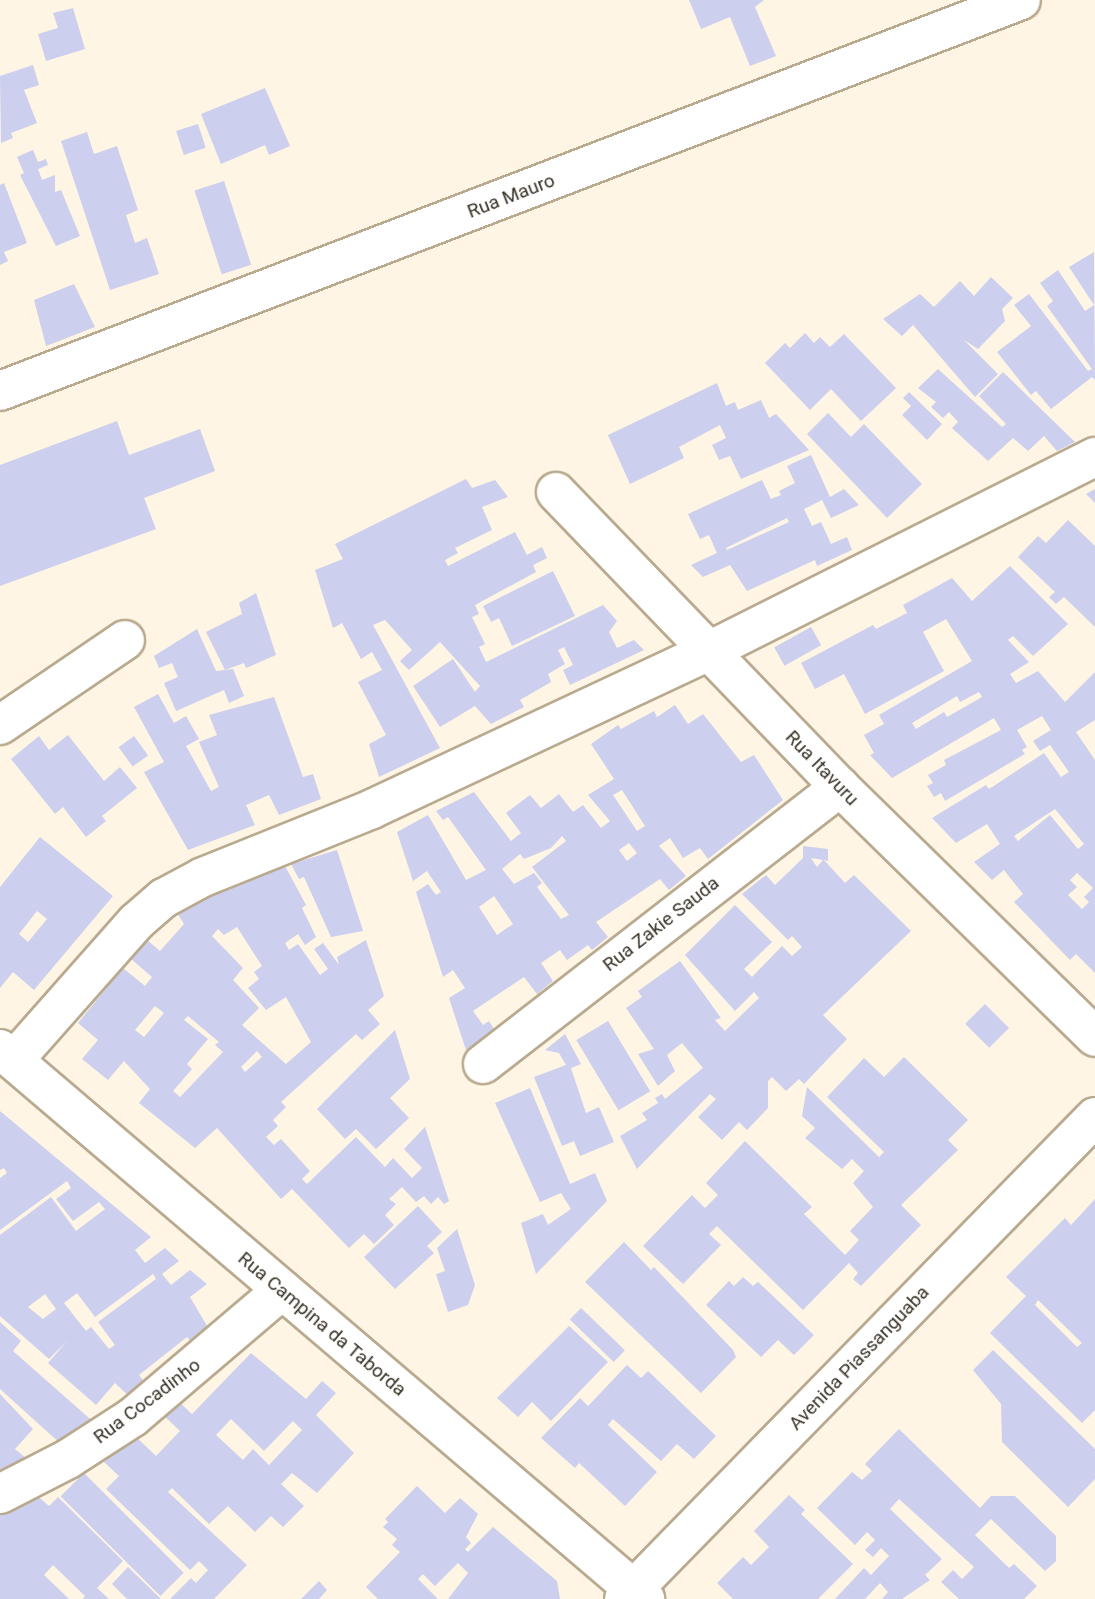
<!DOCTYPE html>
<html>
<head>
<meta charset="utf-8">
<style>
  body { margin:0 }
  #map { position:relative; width:1095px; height:1599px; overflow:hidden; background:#fef5e4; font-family:Roboto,sans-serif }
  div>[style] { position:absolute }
  .building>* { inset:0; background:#cccfed; transform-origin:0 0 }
  .roads { filter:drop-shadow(2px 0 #b9aa8f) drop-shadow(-2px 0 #b9aa8f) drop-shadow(0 2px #b9aa8f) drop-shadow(0 -2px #b9aa8f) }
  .street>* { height:38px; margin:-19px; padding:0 19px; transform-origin:19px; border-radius:19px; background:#fff }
  .secondary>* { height:38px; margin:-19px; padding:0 19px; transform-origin:19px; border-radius:19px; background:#fff }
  span { translate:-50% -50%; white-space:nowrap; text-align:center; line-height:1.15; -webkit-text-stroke:7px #fff; paint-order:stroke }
  .street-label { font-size:19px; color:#383227 }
</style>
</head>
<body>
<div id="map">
  <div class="building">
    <i style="clip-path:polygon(689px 0,764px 0,755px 7px,776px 56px,750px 66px,730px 17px,701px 29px)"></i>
    <i style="clip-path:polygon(73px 8px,85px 49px,46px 61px,38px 34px,58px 28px,53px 13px)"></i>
    <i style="clip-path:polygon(33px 65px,39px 85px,24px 90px,37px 123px,11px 133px,13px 138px,1px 143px,0 76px)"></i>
    <i style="clip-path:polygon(265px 88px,290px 146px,269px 155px,265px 145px,221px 164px,201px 114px)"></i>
    <i style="left:198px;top:124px;width:25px;height:23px;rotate:72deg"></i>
    <i style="clip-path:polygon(87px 132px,94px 154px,117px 146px,138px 210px,126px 215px,135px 243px,147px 238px,159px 274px,110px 290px,61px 141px)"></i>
    <i style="clip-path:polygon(33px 150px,38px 162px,46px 159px,48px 165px,38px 169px,42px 180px,55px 175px,55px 192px,61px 190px,80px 236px,56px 246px,20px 175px,24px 173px,17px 157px)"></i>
    <i style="left:224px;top:181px;width:88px;height:31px;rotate:72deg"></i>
    <i style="clip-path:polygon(4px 183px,27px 243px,4px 252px,8px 261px,0 265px,0 185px)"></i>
    <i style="clip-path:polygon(1094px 252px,1095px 380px,1092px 377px,1051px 409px,1036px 391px,1031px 395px,997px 352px,1031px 326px,1014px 305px,1029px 294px,1088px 371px,1092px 369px,1047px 306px,1053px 301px,1040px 283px,1058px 270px,1085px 311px,1094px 305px,1069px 267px)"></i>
    <i style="clip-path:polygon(991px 277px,1013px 298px,1002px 309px,1005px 321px,978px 349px,964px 340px,998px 374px,975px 397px,913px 325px,902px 336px,883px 319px,920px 294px,934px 307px,960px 281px,974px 296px)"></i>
    <i style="clip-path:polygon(74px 284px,95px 327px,46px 346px,34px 300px)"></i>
    <i style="clip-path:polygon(805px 333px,814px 343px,820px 337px,830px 347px,844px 334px,896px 388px,861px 421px,831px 389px,810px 410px,765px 363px,785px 343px,790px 348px)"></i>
    <i style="clip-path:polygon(938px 369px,1002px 427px,1006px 424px,979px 396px,1003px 372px,1075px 442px,1057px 451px,1044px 436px,1028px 451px,1013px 438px,988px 461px,952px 428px,958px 422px,949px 412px,943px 418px,931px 407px,936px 402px,918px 388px)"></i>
    <i style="clip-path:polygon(717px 383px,726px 406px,735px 402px,738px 410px,761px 400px,769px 418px,776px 414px,809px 450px,741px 479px,730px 456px,719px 460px,712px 445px,726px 438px,720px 425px,679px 447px,684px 458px,630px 484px,608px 435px)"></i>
    <i style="clip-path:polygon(909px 392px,942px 424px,927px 440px,902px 415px,911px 406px,903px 398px)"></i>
    <i style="clip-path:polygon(828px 413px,851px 437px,864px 424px,922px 484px,887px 518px,807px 434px)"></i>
    <i style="clip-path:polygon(117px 421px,129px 455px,200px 429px,215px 471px,144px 498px,156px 529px,0 586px,0 465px)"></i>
    <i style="clip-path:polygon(evenodd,811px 455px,830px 497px,844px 489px,859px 505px,831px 518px,822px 500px,804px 509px,812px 526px,821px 522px,831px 544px,847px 537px,852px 550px,817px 566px,815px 560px,747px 591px,730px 565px,703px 577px,691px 565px,717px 553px,709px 535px,700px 539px,688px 514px,762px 480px,771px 499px,781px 495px,779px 491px,795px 483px,787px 466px,811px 455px,787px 518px,789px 522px,727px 550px,726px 548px,787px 518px)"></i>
    <i style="clip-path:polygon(466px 479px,472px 488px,495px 480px,508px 497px,482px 507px,492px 530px,455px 548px,458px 553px,445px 560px,448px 566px,515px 532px,527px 555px,542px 547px,547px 558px,533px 565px,536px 572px,475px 605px,479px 614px,472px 617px,485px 644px,479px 647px,486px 662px,603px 605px,617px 621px,609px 632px,617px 648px,634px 640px,644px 650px,570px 685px,563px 670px,573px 665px,564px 647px,558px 650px,565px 664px,548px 674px,551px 682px,520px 700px,524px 707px,491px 724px,475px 706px,440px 727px,413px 686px,453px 659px,475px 692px,480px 686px,440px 642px,409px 670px,400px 661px,412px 650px,385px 620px,373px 625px,440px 748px,379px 777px,369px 744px,386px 735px,358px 682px,382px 670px,372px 652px,361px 659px,342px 623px,333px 628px,315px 570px,343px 559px,335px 544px)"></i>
    <i style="clip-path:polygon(1095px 489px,1095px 503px,1086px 494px)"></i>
    <i style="clip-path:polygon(1068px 520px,1095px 546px,1095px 627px,1064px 597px,1056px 604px,1049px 597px,1055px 592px,1018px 557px,1038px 536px,1046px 543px)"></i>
    <i style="clip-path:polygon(evenodd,1010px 566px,1068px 624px,1033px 656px,1013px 636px,1008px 640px,1029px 662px,1010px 674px,1016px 683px,1038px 671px,1065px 702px,1095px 672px,1095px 720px,1076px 732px,1095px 760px,1095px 973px,1076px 954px,1070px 960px,1014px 902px,1023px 894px,1004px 870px,992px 880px,974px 862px,1000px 844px,987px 824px,956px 843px,932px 818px,986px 785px,989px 789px,1044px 753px,1061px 777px,1069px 772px,1050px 745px,1040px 751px,1033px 741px,1051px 730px,1042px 716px,1017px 730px,1027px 747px,1022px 750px,1025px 754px,945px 801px,941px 793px,934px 797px,927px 786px,933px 783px,928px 775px,946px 765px,944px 760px,1001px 730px,994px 718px,892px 778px,870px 755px,874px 753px,864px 735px,884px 724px,879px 715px,972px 661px,946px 619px,923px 632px,944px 671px,865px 714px,844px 674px,815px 689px,801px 663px,873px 625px,876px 629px,907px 613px,903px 605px,952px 578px,972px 601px,1010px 566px,979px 692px,982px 697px,947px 717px,944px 712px,916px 729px,912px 723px,957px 696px,960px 702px,979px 692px,1010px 566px,1055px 809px,1084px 844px,1078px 849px,1050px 815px,1018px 841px,1014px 836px,1055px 809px,1010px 566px,1077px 873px,1093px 888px,1084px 897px,1089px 902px,1082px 909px,1068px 895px,1077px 887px,1070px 880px,1077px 873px)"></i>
    <i style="clip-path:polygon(553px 571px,575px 616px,512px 646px,499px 618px,491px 622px,483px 606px)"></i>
    <i style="clip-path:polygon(256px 593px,276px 655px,246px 668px,244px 663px,225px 670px,206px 632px,242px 614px,239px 603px)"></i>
    <i style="left:811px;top:627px;width:21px;height:42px;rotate:61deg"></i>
    <i style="clip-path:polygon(197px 629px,216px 671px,233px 669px,244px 696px,229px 703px,224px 690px,176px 711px,164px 683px,178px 677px,172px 663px,159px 668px,154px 656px)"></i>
    <i style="clip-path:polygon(158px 694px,174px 723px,186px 716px,199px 739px,186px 746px,211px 791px,219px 787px,199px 742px,217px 735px,209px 715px,274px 697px,303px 777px,313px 774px,321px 799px,279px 815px,269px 795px,246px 805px,255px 825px,188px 850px,144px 772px,164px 762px,134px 707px)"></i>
    <i style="clip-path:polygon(evenodd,675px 705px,688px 724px,703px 714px,741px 762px,754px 755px,783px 800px,708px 859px,700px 848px,683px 858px,670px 838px,659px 846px,686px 876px,669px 890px,660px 879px,596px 922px,608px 937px,592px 950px,588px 945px,567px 960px,560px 950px,541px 963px,553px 981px,537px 994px,524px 977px,473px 1011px,483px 1025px,489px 1021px,494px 1029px,466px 1050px,449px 998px,465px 988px,453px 970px,443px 977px,416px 892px,428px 884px,436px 895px,441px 892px,427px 871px,413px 881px,397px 832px,428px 815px,466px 880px,486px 870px,448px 817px,443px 820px,436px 811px,474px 792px,511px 841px,521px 833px,506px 813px,530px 795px,541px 808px,559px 794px,573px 812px,583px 805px,601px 828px,610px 821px,588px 795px,614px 779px,591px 744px,618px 725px,621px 729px,654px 711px,657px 717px,675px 705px,622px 790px,645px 826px,637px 831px,613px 795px,622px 790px,675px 705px,562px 836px,566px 841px,532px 867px,569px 915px,561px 919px,537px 887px,542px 883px,534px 873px,514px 884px,502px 869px,520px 854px,524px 859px,551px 848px,562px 836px,675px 705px,629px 843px,637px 853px,627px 861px,619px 850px,629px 843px,675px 705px,494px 896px,513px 924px,497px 935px,479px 907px,494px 896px)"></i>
    <i style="clip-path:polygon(68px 735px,104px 781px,120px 767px,137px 788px,102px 816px,106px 821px,86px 837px,63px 807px,55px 814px,11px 759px,39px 736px,49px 750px)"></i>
    <i style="left:134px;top:736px;width:24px;height:19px;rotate:54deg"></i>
    <i style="clip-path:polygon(evenodd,40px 837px,113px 896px,34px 990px,13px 972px,0 988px,0 887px,40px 837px,37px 911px,47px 919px,28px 942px,19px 934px,37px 911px)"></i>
    <i style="clip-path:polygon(evenodd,803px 846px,828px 849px,828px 861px,824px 860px,845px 883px,854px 875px,911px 931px,823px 1015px,847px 1039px,804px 1084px,799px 1079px,786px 1091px,772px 1077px,768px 1081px,768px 1108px,747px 1130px,739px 1122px,722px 1140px,698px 1117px,716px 1099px,710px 1094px,637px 1169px,620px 1136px,647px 1120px,642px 1113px,658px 1103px,655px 1098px,662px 1094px,665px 1099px,703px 1068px,682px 1043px,667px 1055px,675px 1071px,658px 1086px,638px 1054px,654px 1049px,626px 1008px,642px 997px,638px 991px,680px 961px,721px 1018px,715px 1020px,725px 1031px,759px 998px,754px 992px,735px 1011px,685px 955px,735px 905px,772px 942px,744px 969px,752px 977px,782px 946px,792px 956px,802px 947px,792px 936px,788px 940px,742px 894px,766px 875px,775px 885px,803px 858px,803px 846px,811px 858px,823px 860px,817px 867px,811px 858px)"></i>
    <i style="clip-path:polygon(337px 850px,363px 931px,331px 937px,304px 877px,299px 879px,291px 864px)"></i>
    <i style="clip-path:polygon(evenodd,285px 866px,306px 905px,302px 908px,316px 937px,305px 945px,298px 934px,285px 943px,289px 950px,298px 944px,320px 975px,328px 969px,314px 949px,323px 943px,339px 965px,337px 957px,366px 940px,384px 996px,368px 1010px,380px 1024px,362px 1040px,356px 1034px,281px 1102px,286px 1107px,273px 1120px,278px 1126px,266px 1137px,274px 1145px,281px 1139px,310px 1171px,302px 1179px,307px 1184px,356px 1137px,385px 1167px,393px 1158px,412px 1178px,422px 1168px,404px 1149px,425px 1127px,449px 1201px,444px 1204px,438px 1197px,431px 1204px,424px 1196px,416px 1202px,402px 1187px,389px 1199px,396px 1204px,385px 1215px,394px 1225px,374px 1244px,364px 1234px,349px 1248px,292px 1189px,281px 1199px,217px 1128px,195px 1148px,139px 1103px,150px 1089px,124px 1061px,108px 1080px,82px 1059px,98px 1040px,78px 1023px,123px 968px,145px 986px,152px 977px,130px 958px,146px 939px,160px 951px,184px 924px,177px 913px,195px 900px,285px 866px,237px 927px,262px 966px,254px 972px,259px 979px,248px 988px,266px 1010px,286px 997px,311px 1042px,286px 1064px,242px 1025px,259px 1008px,233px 980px,243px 968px,212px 936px,218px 929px,224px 935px,237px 927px,285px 866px,155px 1006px,164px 1013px,144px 1037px,135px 1030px,155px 1006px,285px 866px,188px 1016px,219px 1042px,215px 1045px,223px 1052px,180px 1097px,173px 1091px,192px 1069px,187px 1064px,208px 1039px,184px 1020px,188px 1016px,285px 866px,257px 1051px,262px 1057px,245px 1072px,241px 1067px,257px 1051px)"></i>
    <i style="left:985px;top:1004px;width:34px;height:28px;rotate:45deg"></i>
    <i style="left:608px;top:1021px;width:82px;height:37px;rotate:59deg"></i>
    <i style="clip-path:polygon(395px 1030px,410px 1079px,390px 1098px,409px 1118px,376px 1149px,356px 1129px,345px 1139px,317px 1109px)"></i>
    <i style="clip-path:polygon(565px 1034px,581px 1064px,571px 1068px,586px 1113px,599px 1107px,614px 1142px,580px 1156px,574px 1141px,562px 1146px,534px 1077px,566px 1065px,559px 1053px,545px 1050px)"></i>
    <i style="clip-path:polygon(904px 1057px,968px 1120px,948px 1140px,958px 1150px,901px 1205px,921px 1225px,861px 1286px,853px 1279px,858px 1273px,849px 1263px,803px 1310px,717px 1226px,709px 1234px,721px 1245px,683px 1284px,643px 1246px,692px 1195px,705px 1208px,718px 1195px,706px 1183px,745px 1141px,812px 1207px,804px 1214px,845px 1255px,859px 1240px,850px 1231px,873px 1207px,853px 1183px,864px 1171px,852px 1159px,842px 1169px,805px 1138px,815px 1128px,802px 1116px,807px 1087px,879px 1157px,884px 1152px,827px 1097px,864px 1058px,884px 1077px)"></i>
    <i style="clip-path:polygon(530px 1088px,570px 1184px,595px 1173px,607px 1201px,536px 1274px,521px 1223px,543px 1214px,548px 1225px,571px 1209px,561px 1193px,540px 1202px,495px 1103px)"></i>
    <i style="clip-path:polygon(evenodd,0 1111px,151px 1237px,135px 1250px,145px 1263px,165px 1248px,179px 1261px,162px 1274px,171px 1285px,190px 1270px,207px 1284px,190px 1297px,210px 1331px,194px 1346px,187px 1337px,139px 1375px,147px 1386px,132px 1399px,115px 1383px,96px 1405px,48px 1363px,67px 1341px,49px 1359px,0 1316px,0 1235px,51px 1197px,76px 1231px,105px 1209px,99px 1202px,73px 1221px,56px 1199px,71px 1188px,67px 1181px,0 1230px,0 1178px,7px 1173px,4px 1168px,0 1170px,0 1111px,153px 1274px,156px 1279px,98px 1322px,115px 1345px,109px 1349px,91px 1327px,86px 1331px,64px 1303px,77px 1293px,95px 1317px,153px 1274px,0 1111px,45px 1294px,56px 1309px,43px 1319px,28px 1307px,45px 1294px)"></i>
    <i style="clip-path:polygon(evenodd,1095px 1199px,1095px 1410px,1082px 1423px,990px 1333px,1026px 1296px,1006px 1277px,1065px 1218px,1071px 1225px,1095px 1199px,1038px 1300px,1082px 1343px,1077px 1347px,1035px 1305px,1038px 1300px)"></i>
    <i style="clip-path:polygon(418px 1206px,442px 1232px,427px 1246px,434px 1253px,395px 1289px,364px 1257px)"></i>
    <i style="clip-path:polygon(457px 1229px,475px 1285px,468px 1305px,448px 1312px,436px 1274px,445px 1271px,437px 1248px)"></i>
    <i style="clip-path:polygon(624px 1242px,651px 1270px,654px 1267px,733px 1350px,736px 1357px,701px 1393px,585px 1282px)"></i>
    <i style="clip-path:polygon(743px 1277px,753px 1286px,758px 1282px,814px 1335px,794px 1355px,778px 1340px,761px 1357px,706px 1305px,729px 1281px,734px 1286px)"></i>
    <i style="left:581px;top:1308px;width:61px;height:16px;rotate:44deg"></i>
    <i style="clip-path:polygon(0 1322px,21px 1341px,13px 1351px,98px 1426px,62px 1445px,0 1389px)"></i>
    <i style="clip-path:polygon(569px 1326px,608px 1362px,551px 1421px,532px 1402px,518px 1417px,497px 1398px)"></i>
    <i style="clip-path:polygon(993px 1350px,1095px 1449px,1095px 1479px,1068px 1507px,1002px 1442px,1001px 1404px,973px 1370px)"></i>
    <i style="clip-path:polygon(evenodd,251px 1353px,306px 1399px,322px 1381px,336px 1393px,316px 1415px,354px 1453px,317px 1493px,292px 1473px,281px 1484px,304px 1506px,283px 1527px,271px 1516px,255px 1532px,228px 1506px,209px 1524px,172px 1488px,168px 1492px,247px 1565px,214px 1599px,170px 1599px,191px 1578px,196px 1583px,208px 1570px,199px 1561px,190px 1570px,106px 1489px,119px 1476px,104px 1462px,135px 1436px,156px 1456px,180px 1431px,162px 1414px,178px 1401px,192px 1414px,251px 1353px,231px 1419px,264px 1451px,293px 1421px,302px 1430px,269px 1465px,253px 1449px,243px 1460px,216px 1435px,231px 1419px)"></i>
    <i style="clip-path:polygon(627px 1365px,641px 1378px,648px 1371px,716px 1436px,694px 1459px,677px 1444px,661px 1461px,613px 1419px,608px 1425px,657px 1472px,625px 1506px,579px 1463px,575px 1468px,541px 1438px,580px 1398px,588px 1406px)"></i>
    <i style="clip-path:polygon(0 1394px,33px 1429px,15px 1449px,27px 1459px,0 1471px)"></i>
    <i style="clip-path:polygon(899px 1429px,980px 1508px,991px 1496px,1015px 1496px,1056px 1536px,1056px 1561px,1045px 1571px,991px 1519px,975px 1535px,1009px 1568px,1014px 1564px,1037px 1586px,1024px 1599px,959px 1599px,941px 1582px,953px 1570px,962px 1579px,974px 1567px,899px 1499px,890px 1509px,942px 1559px,925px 1575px,930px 1580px,902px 1599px,882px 1599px,888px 1592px,880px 1583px,865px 1599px,835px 1599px,864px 1568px,871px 1575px,889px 1556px,881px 1548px,873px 1557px,865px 1550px,875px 1540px,867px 1532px,855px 1545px,817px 1508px,852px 1472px,862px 1480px,872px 1471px,865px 1464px)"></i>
    <i style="left:84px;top:1473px;width:141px;height:33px;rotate:45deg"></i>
    <i style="clip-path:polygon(417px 1486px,445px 1513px,460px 1498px,478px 1514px,466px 1537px,471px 1543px,465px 1549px,468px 1552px,493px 1527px,557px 1581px,560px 1599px,448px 1599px,468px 1573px,458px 1563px,435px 1586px,423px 1574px,418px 1579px,438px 1599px,378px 1599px,366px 1587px,400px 1552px,392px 1545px,397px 1539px,383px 1527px,388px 1522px,385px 1519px)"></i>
    <i style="clip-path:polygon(34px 1493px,49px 1506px,58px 1497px,123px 1561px,97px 1588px,109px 1599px,83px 1599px,85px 1596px,53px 1565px,44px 1575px,69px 1599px,0 1599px,0 1511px)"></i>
    <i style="clip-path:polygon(789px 1495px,805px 1510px,801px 1514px,853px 1564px,818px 1599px,733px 1599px,717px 1583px,743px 1557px,751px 1565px,769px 1547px,754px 1531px)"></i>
    <i style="clip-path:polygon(128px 1567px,161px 1599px,127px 1599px,112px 1584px)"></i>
    <i style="clip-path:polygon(319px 1581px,327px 1590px,319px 1599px,301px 1599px)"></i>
  </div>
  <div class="roads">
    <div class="street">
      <i style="left:0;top:391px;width:1093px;rotate:-20.95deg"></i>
      <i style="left:556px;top:492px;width:409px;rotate:46.1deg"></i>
      <i style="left:840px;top:787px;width:357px;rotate:44.4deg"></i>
      <i style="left:0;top:725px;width:151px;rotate:-34.2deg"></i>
      <i style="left:14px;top:1060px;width:184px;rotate:-48.5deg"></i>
      <i style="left:136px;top:922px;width:37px;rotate:-41deg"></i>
      <i style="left:164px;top:898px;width:44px;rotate:-28.3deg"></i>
      <i style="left:203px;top:877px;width:182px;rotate:-21.9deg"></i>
      <i style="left:372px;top:809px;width:372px;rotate:-25.1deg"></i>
      <i style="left:709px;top:651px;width:432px;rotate:-26.7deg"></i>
      <i style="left:483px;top:1064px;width:452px;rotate:-37.8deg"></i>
      <i style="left:0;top:1494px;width:76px;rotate:-27.2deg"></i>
      <i style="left:68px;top:1459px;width:77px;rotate:-32.9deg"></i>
      <i style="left:133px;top:1417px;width:196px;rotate:-40.4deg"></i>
      <i style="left:624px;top:1599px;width:674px;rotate:-45.66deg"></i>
    </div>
    <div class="secondary">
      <i style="left:0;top:1049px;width:848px;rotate:40.45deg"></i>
    </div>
  </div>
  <div class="street-label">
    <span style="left:511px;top:196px;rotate:-21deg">Rua Mauro</span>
    <span style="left:822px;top:768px;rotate:46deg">Rua Itavuru</span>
    <span style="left:661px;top:924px;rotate:-38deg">Rua Zakie Sauda</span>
    <span style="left:322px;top:1324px;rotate:40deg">Rua Campina da Taborda</span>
    <span style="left:859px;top:1358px;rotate:-46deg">Avenida Piassanguaba</span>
    <span style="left:147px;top:1401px;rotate:-37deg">Rua Cocadinho</span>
  </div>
</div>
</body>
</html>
